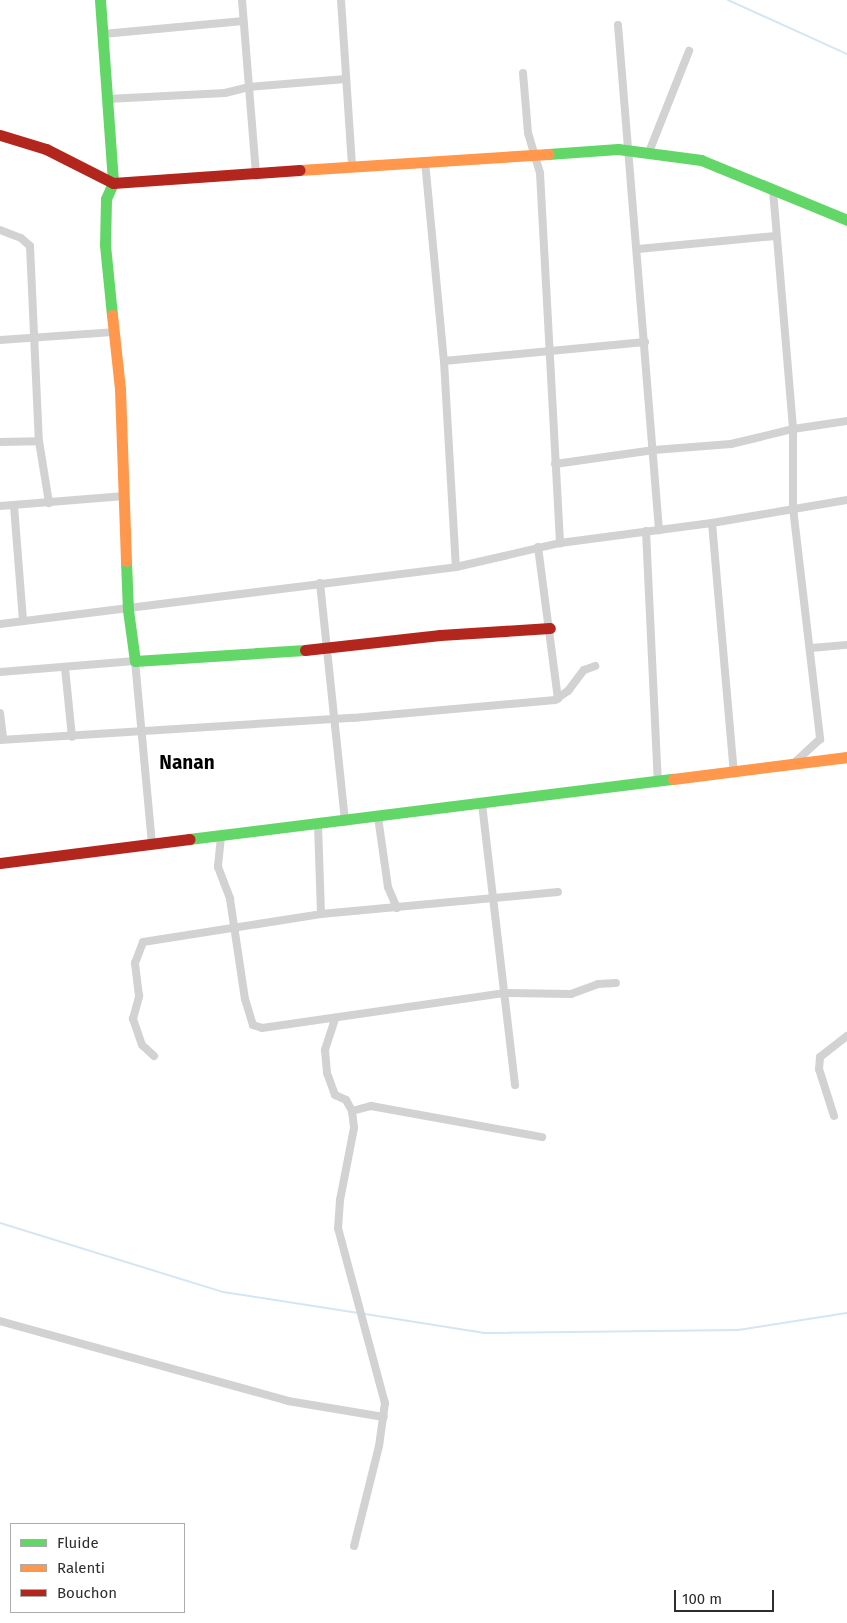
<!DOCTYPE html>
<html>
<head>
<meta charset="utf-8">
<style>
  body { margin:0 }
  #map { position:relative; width:847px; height:1623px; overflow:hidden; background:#fff; font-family:"Fira Sans",sans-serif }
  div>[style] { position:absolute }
  .stream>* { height:2px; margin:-1px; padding:0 1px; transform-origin:1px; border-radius:1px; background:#d5e6f3 }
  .street>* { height:8px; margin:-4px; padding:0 4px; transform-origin:4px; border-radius:4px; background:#d2d2d2 }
  .fast>* { height:11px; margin:-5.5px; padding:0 5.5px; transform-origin:5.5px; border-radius:5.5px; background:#63d668 }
  .slow>* { height:11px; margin:-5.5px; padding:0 5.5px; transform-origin:5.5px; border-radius:5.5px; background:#ff974d }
  .jam>* { height:11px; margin:-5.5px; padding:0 5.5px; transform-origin:5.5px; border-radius:5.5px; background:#b3261e }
  span { translate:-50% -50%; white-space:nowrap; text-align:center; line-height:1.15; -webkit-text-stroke:5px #fff; paint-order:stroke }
  .district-label { font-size:19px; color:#000; font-weight:700 }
  .legend { position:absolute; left:10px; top:1523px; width:175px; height:90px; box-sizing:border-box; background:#fff; border:1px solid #ababab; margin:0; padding:6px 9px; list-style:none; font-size:15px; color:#2d2d2d }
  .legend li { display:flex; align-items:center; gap:10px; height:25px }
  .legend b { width:25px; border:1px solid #ababab }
  .scale { position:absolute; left:674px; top:1590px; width:100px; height:22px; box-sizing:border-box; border:2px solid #2d2d2d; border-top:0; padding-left:6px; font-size:15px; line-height:18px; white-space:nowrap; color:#2d2d2d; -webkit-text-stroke:4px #fff; paint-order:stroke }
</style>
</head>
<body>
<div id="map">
  <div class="stream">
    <i style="left:728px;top:0;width:131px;rotate:24.4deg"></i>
    <i style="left:0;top:1223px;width:233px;rotate:17.2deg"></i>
    <i style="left:223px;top:1292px;width:137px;rotate:8.8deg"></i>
    <i style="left:365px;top:1314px;width:121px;rotate:9deg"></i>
    <i style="left:485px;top:1333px;width:253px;rotate:-0.7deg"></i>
    <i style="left:738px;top:1330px;width:110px;rotate:-8.9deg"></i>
  </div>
  <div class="street">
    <i style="left:242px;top:0;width:176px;rotate:85.4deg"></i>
    <i style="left:341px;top:0;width:166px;rotate:86.2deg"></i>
    <i style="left:618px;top:25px;width:507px;rotate:85.36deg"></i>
    <i style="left:103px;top:34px;width:141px;rotate:-5.3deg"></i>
    <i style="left:523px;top:73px;width:60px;rotate:85.2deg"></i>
    <i style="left:528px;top:133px;width:42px;rotate:73.3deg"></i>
    <i style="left:540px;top:173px;width:371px;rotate:86.9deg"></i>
    <i style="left:107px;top:99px;width:118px;rotate:-2.9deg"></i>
    <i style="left:225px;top:93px;width:25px;rotate:-14deg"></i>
    <i style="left:249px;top:87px;width:97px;rotate:-4.7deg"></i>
    <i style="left:649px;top:152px;width:109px;rotate:-68.4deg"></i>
    <i style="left:425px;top:161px;width:201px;rotate:84.6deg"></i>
    <i style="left:444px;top:361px;width:206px;rotate:86.7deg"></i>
    <i style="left:773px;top:190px;width:240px;rotate:85.2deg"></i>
    <i style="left:793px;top:429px;width:79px;rotate:90deg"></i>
    <i style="left:793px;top:508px;width:233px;rotate:83.3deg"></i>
    <i style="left:820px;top:739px;width:33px;rotate:137deg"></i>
    <i style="left:0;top:230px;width:22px;rotate:21deg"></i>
    <i style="left:21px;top:238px;width:12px;rotate:42deg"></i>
    <i style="left:30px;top:246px;width:195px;rotate:87.4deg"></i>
    <i style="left:39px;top:441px;width:63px;rotate:80.8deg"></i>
    <i style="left:638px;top:249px;width:138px;rotate:-5.4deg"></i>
    <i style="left:0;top:340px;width:113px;rotate:-4deg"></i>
    <i style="left:444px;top:361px;width:202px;rotate:-5.4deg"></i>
    <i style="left:0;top:442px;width:39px;rotate:-1deg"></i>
    <i style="left:555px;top:464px;width:100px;rotate:-8deg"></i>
    <i style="left:654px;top:450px;width:77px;rotate:-4.5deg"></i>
    <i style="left:731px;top:444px;width:64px;rotate:-13.6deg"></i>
    <i style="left:793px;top:429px;width:55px;rotate:-8.4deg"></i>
    <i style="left:0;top:506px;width:125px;rotate:-4.6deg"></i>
    <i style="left:14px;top:506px;width:114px;rotate:85.5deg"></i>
    <i style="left:712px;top:523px;width:251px;rotate:85deg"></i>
    <i style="left:646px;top:531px;width:251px;rotate:87.3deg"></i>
    <i style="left:538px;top:547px;width:153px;rotate:82.5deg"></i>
    <i style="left:320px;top:583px;width:240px;rotate:84deg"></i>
    <i style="left:0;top:624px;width:460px;rotate:-7.1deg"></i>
    <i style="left:456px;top:567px;width:107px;rotate:-13deg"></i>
    <i style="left:560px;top:543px;width:153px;rotate:-7.5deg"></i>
    <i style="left:712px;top:523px;width:137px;rotate:-9.7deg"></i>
    <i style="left:811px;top:648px;width:36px;rotate:-5deg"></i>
    <i style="left:65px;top:668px;width:69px;rotate:84.2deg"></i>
    <i style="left:0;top:672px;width:135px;rotate:-4.7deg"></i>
    <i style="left:135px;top:661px;width:185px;rotate:84.7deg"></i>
    <i style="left:0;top:713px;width:26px;rotate:83deg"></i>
    <i style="left:0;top:740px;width:354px;rotate:-3.6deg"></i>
    <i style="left:353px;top:718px;width:203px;rotate:-5.1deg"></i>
    <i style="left:555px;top:700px;width:16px;rotate:-35deg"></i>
    <i style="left:568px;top:691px;width:26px;rotate:-53deg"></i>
    <i style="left:584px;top:670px;width:12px;rotate:-20deg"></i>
    <i style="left:482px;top:804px;width:283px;rotate:83.3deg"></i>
    <i style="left:378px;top:817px;width:71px;rotate:81.9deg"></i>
    <i style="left:388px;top:887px;width:23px;rotate:67deg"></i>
    <i style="left:318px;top:824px;width:90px;rotate:88.1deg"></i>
    <i style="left:221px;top:837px;width:30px;rotate:96deg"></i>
    <i style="left:218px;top:867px;width:34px;rotate:69deg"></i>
    <i style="left:230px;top:899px;width:101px;rotate:81.5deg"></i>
    <i style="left:245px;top:999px;width:27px;rotate:73deg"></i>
    <i style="left:253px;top:1025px;width:9px;rotate:18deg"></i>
    <i style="left:262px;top:1028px;width:246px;rotate:-8.2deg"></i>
    <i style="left:506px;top:993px;width:65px;rotate:0.9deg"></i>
    <i style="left:571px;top:994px;width:29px;rotate:-20deg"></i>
    <i style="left:598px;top:984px;width:18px;rotate:-3deg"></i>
    <i style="left:335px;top:1019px;width:33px;rotate:108deg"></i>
    <i style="left:325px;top:1050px;width:23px;rotate:85deg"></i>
    <i style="left:327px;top:1073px;width:23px;rotate:70deg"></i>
    <i style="left:335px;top:1095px;width:12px;rotate:24deg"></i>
    <i style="left:346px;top:1100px;width:13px;rotate:61deg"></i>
    <i style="left:352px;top:1111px;width:17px;rotate:83deg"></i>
    <i style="left:354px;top:1128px;width:73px;rotate:101deg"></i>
    <i style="left:340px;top:1200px;width:28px;rotate:94deg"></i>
    <i style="left:338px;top:1228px;width:181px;rotate:75deg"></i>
    <i style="left:385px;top:1403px;width:43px;rotate:97.9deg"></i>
    <i style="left:379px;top:1446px;width:103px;rotate:104deg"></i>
    <i style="left:154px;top:1056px;width:16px;rotate:-137deg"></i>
    <i style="left:142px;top:1045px;width:28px;rotate:-109deg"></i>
    <i style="left:133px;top:1019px;width:24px;rotate:-75deg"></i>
    <i style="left:139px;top:996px;width:33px;rotate:-97deg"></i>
    <i style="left:135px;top:963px;width:22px;rotate:-69deg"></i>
    <i style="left:143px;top:942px;width:180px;rotate:-8.9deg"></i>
    <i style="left:321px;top:914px;width:238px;rotate:-5.3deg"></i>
    <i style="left:352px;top:1111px;width:20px;rotate:-15deg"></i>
    <i style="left:371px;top:1106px;width:174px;rotate:10.3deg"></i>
    <i style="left:834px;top:1116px;width:49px;rotate:-107.7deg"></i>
    <i style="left:819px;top:1069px;width:12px;rotate:-85deg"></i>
    <i style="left:820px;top:1057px;width:34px;rotate:-38deg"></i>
    <i style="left:0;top:1321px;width:299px;rotate:15.5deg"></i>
    <i style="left:288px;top:1401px;width:97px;rotate:9.5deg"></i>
  </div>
  <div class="fast">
    <i style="left:100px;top:0;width:183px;rotate:85.9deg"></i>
    <i style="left:113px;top:183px;width:17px;rotate:114deg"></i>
    <i style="left:106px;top:199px;width:46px;rotate:91.2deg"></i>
    <i style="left:105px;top:245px;width:70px;rotate:84.3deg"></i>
    <i style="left:548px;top:154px;width:70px;rotate:-4.1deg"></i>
    <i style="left:618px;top:149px;width:84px;rotate:7.5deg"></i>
    <i style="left:701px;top:160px;width:158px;rotate:22.3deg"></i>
    <i style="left:126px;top:561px;width:49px;rotate:87.7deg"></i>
    <i style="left:128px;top:610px;width:51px;rotate:82.2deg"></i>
    <i style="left:135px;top:661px;width:170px;rotate:-3.7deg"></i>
    <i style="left:189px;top:839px;width:488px;rotate:-7.1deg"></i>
  </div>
  <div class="slow">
    <i style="left:300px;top:170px;width:249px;rotate:-3.7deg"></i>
    <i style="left:112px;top:315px;width:74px;rotate:83.8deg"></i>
    <i style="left:120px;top:389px;width:172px;rotate:88deg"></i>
    <i style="left:673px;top:779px;width:175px;rotate:-7.2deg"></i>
  </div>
  <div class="jam">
    <i style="left:0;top:135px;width:48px;rotate:16.9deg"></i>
    <i style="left:46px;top:149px;width:75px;rotate:26.9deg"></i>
    <i style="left:113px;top:183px;width:187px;rotate:-4deg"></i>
    <i style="left:305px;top:650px;width:136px;rotate:-6.3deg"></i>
    <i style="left:440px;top:635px;width:110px;rotate:-3.6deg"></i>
    <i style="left:0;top:863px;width:191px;rotate:-7.2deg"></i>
  </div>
  <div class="district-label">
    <span style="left:187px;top:763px">Nanan</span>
  </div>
  <ul class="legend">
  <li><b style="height:6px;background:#63d668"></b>Fluide</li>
  <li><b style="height:6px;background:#ff974d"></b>Ralenti</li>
  <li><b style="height:6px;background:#b3261e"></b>Bouchon</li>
  </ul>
  <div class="scale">100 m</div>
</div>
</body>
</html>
